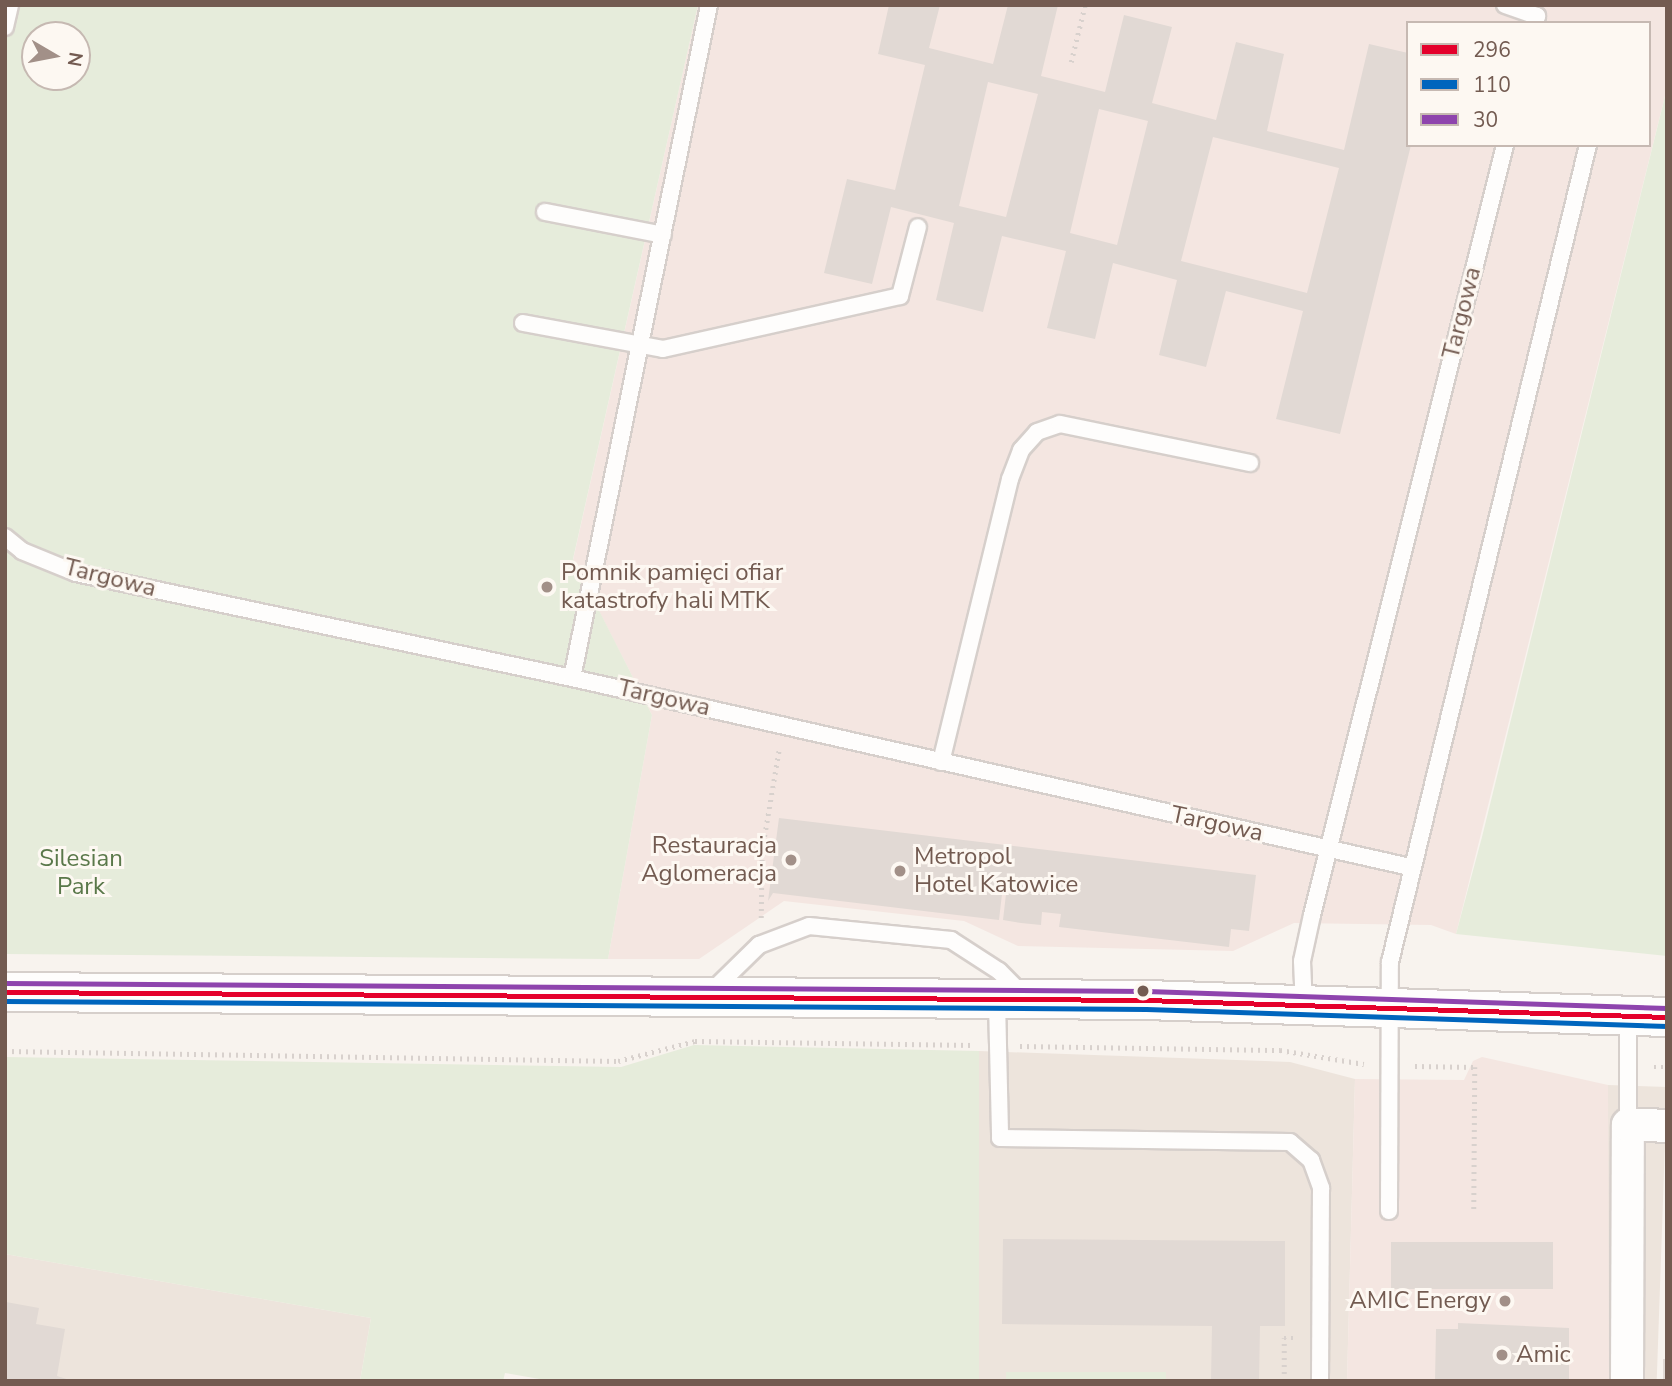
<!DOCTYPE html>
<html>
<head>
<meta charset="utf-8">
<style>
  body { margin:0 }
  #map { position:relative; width:1672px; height:1386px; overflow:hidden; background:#f8f3ee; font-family:"Nunito Sans",sans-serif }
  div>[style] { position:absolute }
  .residential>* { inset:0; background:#ede4dc; transform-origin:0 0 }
  .commercial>* { inset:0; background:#f4e6e1 }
  .green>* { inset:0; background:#e6ecdb; transform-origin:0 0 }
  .building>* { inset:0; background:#e1d9d4; transform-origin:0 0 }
  .path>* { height:4.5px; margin-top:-2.25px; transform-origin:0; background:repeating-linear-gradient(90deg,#d8d1cd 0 2px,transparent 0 7px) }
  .roads { filter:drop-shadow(2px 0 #d6cfcb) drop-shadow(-2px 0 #d6cfcb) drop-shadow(0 2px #d6cfcb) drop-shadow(0 -2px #d6cfcb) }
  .lane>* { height:16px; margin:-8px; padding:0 8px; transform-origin:8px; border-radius:8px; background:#fefdfc }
  .street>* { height:32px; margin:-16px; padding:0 16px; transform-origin:16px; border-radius:16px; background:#fefdfc }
  .secondary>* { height:38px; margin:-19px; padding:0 19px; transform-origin:19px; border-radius:19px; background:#fefdfc }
  .bus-1>* { height:5px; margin:-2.5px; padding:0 2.5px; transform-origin:2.5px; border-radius:2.5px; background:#e4002b }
  .bus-2>* { height:5px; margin:-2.5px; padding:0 2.5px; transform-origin:2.5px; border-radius:2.5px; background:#0065bd }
  .bus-3>* { height:5px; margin:-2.5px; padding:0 2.5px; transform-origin:2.5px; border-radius:2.5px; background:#8e44ad }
  .dots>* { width:19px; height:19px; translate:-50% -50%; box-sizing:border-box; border:4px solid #fdf8f2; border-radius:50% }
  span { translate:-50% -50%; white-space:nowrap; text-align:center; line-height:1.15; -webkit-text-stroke:6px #fdf8f2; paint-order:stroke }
  .street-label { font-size:24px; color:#735b51 }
  .poi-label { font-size:24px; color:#735b51 }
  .left { translate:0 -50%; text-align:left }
  .right { translate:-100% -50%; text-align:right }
  .park-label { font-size:24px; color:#5a784a }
  .frame { position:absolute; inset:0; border:7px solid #735b51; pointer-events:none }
  .legend { position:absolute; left:1406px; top:21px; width:245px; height:126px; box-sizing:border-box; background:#fdf8f2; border:2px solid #c6b9b2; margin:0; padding:9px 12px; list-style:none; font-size:21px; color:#735b51 }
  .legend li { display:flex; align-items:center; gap:14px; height:35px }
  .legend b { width:35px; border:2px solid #c6b9b2 }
  .north { position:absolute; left:21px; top:21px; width:70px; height:70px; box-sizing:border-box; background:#fdf8f2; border:2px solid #c6b9b2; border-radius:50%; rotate:100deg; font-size:19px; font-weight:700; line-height:28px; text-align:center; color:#735b51 }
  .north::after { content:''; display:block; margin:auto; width:24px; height:32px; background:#a29088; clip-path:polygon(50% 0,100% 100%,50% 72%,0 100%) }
</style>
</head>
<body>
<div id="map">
  <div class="residential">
    <i style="clip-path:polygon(979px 1051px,1290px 1062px,1355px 1079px,1347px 1381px,979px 1381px)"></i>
    <i style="left:1608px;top:1085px;width:59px;height:296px;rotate:2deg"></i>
    <i style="clip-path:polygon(5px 1254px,371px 1318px,360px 1381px,5px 1381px)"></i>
  </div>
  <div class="commercial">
    <i style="clip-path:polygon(evenodd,698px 5px,1667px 5px,1667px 88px,1456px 934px,1431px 925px,1294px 923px,1233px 951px,1018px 946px,964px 921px,784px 901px,699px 959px,608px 959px,652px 715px,573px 560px,698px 5px,1408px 23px,1649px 23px,1649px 145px,1408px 145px,1408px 23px)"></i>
    <i style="clip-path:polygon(1482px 1057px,1608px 1085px,1609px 1381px,1347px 1381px,1355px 1079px,1464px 1080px,1473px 1061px)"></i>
  </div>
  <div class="green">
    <i style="clip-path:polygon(evenodd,5px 5px,698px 5px,573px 559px,652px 715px,608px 959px,5px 954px,5px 5px,35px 35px,77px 35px,77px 77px,35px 77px,35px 35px)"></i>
    <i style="clip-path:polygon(1667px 88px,1667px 956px,1456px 934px,1482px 837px)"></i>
    <i style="clip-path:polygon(694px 1045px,979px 1051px,979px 1381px,551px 1381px,505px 1373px,503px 1381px,360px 1381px,371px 1318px,5px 1254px,5px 1057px,621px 1067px)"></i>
    <i style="left:1166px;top:1372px;width:9px;height:160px;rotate:90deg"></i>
  </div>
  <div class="building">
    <i style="clip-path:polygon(evenodd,889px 5px,940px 5px,929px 48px,993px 64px,1008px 5px,1058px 5px,1041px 76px,1105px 92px,1124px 15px,1172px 27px,1152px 103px,1216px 120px,1236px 42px,1284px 54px,1267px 131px,1344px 150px,1369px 44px,1408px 53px,1411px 145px,1340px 434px,1276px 419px,1303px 311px,1226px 291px,1206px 367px,1159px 355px,1177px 280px,1113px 263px,1095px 339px,1047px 328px,1066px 251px,1002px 236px,983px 312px,936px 300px,954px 223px,891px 207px,872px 284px,824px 273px,847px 179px,895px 190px,925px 65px,878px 54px,889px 5px,988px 82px,1038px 94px,1006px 217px,959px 206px,988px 82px,889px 5px,1099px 109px,1148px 121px,1117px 245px,1070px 233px,1099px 109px,889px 5px,1213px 137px,1339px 168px,1307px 293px,1181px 261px,1213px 137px)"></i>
    <i style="clip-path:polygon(779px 818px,1256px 875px,1249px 931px,1231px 929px,1229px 947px,1059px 927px,1061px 914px,1042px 912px,1041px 925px,1021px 923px,1003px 920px,1006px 894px,1002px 894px,999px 920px,773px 893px,768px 901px)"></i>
    <i style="clip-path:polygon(1003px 1239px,1285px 1241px,1285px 1326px,1260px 1326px,1259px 1381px,1211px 1381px,1212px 1326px,1002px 1324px)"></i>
    <i style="left:1391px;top:1242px;width:162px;height:47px"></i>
    <i style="clip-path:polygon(6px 1302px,39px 1308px,36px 1324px,65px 1329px,57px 1376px,73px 1381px,5px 1381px)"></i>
    <i style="clip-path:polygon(1458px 1323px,1569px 1328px,1569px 1381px,1435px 1381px,1436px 1329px,1458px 1329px)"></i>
    <i style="left:1663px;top:1359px;width:4px;height:22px"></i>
  </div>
  <div class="path">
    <i style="left:1071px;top:62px;width:59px;rotate:-76.2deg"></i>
    <i style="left:761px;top:918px;width:68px;rotate:-89.2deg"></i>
    <i style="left:762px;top:850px;width:101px;rotate:-80.4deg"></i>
    <i style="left:1020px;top:1046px;width:260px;rotate:0.9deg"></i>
    <i style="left:1280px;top:1050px;width:85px;rotate:9.5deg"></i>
    <i style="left:5px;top:1051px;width:613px;rotate:0.93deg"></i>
    <i style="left:618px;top:1061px;width:80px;rotate:-14.6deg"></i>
    <i style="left:695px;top:1041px;width:278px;rotate:0.8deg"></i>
    <i style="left:1415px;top:1066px;width:60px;rotate:1deg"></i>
    <i style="left:1475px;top:1067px;width:145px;rotate:90.4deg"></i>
    <i style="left:1654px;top:1067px;width:13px"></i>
    <i style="left:1284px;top:1381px;width:43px;rotate:-90deg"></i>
    <i style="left:1284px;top:1338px;width:12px"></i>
  </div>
  <div class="roads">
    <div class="lane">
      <i style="left:1505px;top:5px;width:34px;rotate:19deg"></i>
      <i style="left:1537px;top:16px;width:7px;rotate:106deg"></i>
      <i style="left:5px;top:27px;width:23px;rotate:-77deg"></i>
      <i style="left:545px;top:212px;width:120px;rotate:11deg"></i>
      <i style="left:523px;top:323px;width:142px;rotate:10.5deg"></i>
      <i style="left:663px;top:349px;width:243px;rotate:-12.6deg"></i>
      <i style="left:900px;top:296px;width:71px;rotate:-75.4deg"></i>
      <i style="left:5px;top:537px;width:22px;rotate:39deg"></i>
      <i style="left:22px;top:551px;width:58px;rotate:22.2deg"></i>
      <i style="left:76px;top:573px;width:507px;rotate:11.95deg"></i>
      <i style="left:572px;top:678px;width:859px;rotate:12.71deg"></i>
      <i style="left:572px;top:678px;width:687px;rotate:-78.49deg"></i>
      <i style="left:941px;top:762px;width:291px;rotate:-76.3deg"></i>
      <i style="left:1010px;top:479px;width:31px;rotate:-69deg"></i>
      <i style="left:1021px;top:450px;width:24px;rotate:-48deg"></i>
      <i style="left:1037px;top:432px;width:24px;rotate:-19deg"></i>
      <i style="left:1060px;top:424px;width:194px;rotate:11.6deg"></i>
      <i style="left:710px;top:993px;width:69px;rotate:-44.4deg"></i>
      <i style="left:759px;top:945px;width:53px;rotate:-20.8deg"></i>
      <i style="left:809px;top:926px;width:143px;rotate:5.6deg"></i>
      <i style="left:951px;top:940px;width:57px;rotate:32.9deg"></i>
      <i style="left:999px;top:971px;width:34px;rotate:45deg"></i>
      <i style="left:997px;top:1001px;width:137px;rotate:88.7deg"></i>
      <i style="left:1000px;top:1138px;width:290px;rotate:0.8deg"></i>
      <i style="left:1290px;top:1142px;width:28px;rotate:41deg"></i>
      <i style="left:1311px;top:1160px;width:30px;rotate:70deg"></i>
      <i style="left:1321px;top:1188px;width:193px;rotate:90.3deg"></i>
      <i style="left:1304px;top:1007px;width:46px;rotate:-92.5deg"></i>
      <i style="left:1302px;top:961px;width:47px;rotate:-77.7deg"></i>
      <i style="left:1312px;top:915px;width:794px;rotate:-75.93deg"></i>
      <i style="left:1628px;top:1125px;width:109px;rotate:-90deg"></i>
      <i style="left:1389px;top:1211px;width:249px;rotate:-89.8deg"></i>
      <i style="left:1390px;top:962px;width:841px;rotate:-76.38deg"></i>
    </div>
    <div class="street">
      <i style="left:1627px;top:1381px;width:256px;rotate:-89.8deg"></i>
      <i style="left:1628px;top:1125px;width:39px;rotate:1deg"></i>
    </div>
    <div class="secondary">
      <i style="left:5px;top:992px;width:1141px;rotate:0.4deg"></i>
      <i style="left:1146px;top:1000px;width:521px;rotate:1.87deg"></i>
    </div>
  </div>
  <div class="bus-1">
    <i style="left:5px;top:992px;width:1141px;rotate:0.4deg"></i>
    <i style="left:1146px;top:1000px;width:521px;rotate:1.87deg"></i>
  </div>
  <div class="bus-2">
    <i style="left:5px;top:1001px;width:1141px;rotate:0.4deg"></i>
    <i style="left:1146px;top:1009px;width:521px;rotate:1.87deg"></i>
  </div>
  <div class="bus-3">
    <i style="left:5px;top:983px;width:1141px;rotate:0.4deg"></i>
    <i style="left:1146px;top:991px;width:521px;rotate:1.87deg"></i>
  </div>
  <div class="dots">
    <i style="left:547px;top:587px;background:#a29088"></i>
    <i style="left:791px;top:860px;background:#a29088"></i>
    <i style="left:900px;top:871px;background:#a29088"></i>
    <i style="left:1143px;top:991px;background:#735b51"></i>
    <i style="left:1505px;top:1301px;background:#a29088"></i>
    <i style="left:1502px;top:1355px;background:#a29088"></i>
  </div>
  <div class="street-label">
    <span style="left:1462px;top:313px;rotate:-76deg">Targowa</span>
    <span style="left:110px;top:578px;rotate:14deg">Targowa</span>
    <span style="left:664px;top:698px;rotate:13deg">Targowa</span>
    <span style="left:1217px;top:824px;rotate:12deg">Targowa</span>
  </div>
  <div class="poi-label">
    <span class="left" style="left:561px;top:587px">Pomnik pamięci ofiar<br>katastrofy hali MTK</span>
    <span class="right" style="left:777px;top:860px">Restauracja<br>Aglomeracja</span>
    <span class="left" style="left:914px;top:871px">Metropol<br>Hotel Katowice</span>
    <span class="right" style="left:1491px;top:1301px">AMIC Energy</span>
    <span class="left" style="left:1516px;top:1355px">Amic</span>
  </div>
  <div class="park-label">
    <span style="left:81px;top:873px">Silesian<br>Park</span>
  </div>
  <div class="frame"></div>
  <ul class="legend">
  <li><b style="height:9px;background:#e4002b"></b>296</li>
  <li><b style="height:9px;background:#0065bd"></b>110</li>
  <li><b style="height:9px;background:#8e44ad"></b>30</li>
  </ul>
  <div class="north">N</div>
</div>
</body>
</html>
